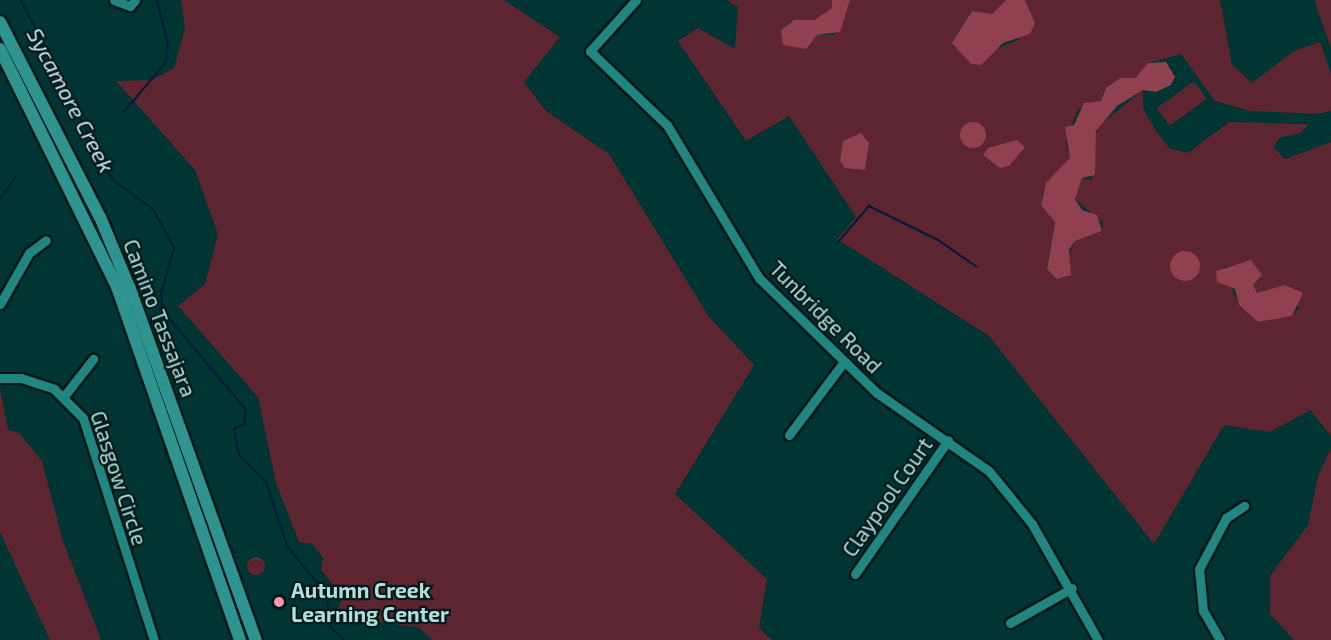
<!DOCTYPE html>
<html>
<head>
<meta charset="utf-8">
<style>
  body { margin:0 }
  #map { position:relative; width:1331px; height:640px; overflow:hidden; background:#003533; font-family:"Exo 2",sans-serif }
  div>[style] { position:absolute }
  .green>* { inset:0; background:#5c252f; transform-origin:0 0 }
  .round { border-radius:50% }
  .forest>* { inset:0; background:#91404f }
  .stream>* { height:2px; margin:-1px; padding:0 1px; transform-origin:1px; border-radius:1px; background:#001b38 }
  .roads { filter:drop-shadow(2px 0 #001a19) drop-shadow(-2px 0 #001a19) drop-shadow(0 2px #001a19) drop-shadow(0 -2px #001a19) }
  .minor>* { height:9px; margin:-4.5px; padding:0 4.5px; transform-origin:4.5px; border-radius:4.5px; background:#218682 }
  .secondary>* { height:12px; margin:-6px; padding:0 6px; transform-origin:6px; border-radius:6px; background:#2f9490 }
  .dots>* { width:16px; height:16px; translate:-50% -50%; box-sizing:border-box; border:3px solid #001a19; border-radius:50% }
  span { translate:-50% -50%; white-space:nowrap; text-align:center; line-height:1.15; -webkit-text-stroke:4.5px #001a19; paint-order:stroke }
  .street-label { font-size:21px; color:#b4dedb }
  .poi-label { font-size:21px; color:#b4dedb; font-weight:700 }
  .left { translate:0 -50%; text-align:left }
  .water-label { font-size:22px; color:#d4e3f4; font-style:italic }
</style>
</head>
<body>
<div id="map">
  <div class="green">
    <i style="clip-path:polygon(181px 0,504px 0,560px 37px,524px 82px,545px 110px,609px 154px,709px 317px,754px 365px,675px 494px,767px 579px,759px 628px,772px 640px,432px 640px,418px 627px,336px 617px,342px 596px,321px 570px,323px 558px,312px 544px,299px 542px,276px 483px,258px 397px,178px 306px,205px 284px,218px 234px,195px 170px,116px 81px,152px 80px,174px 68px,185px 28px)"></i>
    <i style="clip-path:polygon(evenodd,727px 0,832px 0,832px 8px,814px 20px,791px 21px,781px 30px,817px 35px,834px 35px,850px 0,1006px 0,992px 14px,972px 11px,956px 36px,990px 52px,1019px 39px,1025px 0,1220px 0,1232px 64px,1252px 83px,1294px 51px,1320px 42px,1331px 74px,1331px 111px,1317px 114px,1251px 111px,1215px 101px,1181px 54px,1148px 63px,1135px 78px,1120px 78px,1106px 88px,1101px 101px,1078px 109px,1066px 142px,1070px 158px,1043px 192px,1041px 205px,1055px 221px,1047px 266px,1068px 258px,1075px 241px,1102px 231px,1103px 223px,1075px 199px,1077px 185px,1082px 178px,1092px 180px,1094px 137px,1101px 124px,1143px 90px,1143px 108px,1154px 128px,1169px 148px,1188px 153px,1229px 122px,1309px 124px,1301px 133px,1279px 138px,1274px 147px,1285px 159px,1331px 142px,1331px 436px,1310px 410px,1270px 432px,1224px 425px,1154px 544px,989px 336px,837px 239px,856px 217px,789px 116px,746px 141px,678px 41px,698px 28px,735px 49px,738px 7px,727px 0,1238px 265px,1262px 275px,1253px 285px,1257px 293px,1285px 285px,1299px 308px,1292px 316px,1258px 322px,1239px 305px,1223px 267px,1238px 265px)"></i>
    <i style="clip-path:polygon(1315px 0,1331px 0,1331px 48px,1317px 9px)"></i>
    <i style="left:1194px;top:81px;width:22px;height:46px;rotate:54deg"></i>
    <i style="clip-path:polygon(0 388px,8px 430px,19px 433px,42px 461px,62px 538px,101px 640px,50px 640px,0 532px)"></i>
    <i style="clip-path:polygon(1331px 448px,1331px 640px,1294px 640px,1270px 614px,1270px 576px,1308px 525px,1318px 476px)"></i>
    <i class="round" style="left:247px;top:557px;width:18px;height:18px"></i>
  </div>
  <div class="forest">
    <i style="clip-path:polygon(832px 0,850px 0,840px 32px,817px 35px,806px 49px,783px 45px,781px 30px,794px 20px,814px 20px,832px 8px)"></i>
    <i style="clip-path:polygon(1006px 0,1025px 0,1035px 23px,1030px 34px,1003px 43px,981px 65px,971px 64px,952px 43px,972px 11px,992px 14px)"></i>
    <i style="clip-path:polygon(1166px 62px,1175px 77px,1171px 85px,1156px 92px,1143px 90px,1117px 106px,1096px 131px,1095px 175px,1082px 178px,1075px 199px,1082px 210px,1097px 215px,1102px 231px,1075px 241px,1069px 250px,1071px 275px,1057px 279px,1047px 269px,1055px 222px,1041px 205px,1046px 183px,1070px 158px,1065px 127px,1074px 125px,1084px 103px,1101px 101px,1106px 88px,1120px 78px,1135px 78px,1148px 63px)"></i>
    <i class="round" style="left:960px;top:122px;width:26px;height:26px"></i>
    <i style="clip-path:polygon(861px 133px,869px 143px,865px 170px,845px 168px,840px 161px,843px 141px)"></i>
    <i style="clip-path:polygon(1017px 140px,1025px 147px,1009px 166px,1000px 168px,983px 155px,988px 148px)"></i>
    <i class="round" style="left:1170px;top:251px;width:30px;height:30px"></i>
    <i style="clip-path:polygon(1251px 260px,1262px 275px,1253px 285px,1257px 293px,1285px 285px,1303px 293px,1292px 316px,1258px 322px,1239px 305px,1235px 289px,1217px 282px,1216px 271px)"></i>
  </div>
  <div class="stream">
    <i style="left:21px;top:0;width:183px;rotate:63.4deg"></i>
    <i style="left:103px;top:164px;width:20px;rotate:57deg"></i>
    <i style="left:114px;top:181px;width:48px;rotate:35.7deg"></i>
    <i style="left:153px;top:209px;width:44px;rotate:61.7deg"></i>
    <i style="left:174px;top:248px;width:48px;rotate:105.8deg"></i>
    <i style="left:161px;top:294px;width:17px;rotate:83deg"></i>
    <i style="left:163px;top:311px;width:129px;rotate:50deg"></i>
    <i style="left:246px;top:410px;width:14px;rotate:98deg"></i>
    <i style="left:244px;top:424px;width:11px;rotate:153deg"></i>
    <i style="left:234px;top:429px;width:26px;rotate:79deg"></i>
    <i style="left:239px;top:455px;width:38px;rotate:45deg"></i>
    <i style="left:266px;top:482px;width:67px;rotate:71.8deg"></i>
    <i style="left:287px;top:546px;width:49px;rotate:50.8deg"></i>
    <i style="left:318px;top:584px;width:18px;rotate:61deg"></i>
    <i style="left:327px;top:600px;width:28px;rotate:82deg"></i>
    <i style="left:331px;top:628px;width:18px;rotate:43deg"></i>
    <i style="left:124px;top:112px;width:64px;rotate:-50.1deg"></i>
    <i style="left:165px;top:63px;width:17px;rotate:-80deg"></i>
    <i style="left:168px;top:46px;width:47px;rotate:-103.4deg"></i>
    <i style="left:0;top:199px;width:29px;rotate:-55deg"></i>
    <i style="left:838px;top:242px;width:48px;rotate:-49.3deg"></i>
    <i style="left:869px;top:206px;width:77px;rotate:26.2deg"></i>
    <i style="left:938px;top:240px;width:47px;rotate:34.7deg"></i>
  </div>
  <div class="roads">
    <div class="minor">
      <i style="left:114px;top:0;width:17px;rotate:21deg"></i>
      <i style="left:130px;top:6px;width:8px;rotate:-50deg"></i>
      <i style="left:636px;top:0;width:69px;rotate:132deg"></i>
      <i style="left:590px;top:51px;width:107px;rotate:43.9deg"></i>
      <i style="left:667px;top:125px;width:179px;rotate:59deg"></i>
      <i style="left:759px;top:278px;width:165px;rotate:44.3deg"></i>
      <i style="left:877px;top:393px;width:136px;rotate:34.9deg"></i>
      <i style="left:989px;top:471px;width:68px;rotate:50.9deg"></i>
      <i style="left:1032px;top:524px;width:133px;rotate:60.4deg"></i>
      <i style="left:0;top:304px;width:59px;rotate:-60.4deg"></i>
      <i style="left:29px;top:253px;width:21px;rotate:-37deg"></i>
      <i style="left:0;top:378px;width:21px"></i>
      <i style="left:21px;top:378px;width:35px;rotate:18deg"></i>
      <i style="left:54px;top:389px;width:41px;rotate:45deg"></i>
      <i style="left:83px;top:418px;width:233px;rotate:72.3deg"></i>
      <i style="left:65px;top:395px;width:46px;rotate:-52.1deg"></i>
      <i style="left:789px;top:435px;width:90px;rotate:-53.1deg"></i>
      <i style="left:855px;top:574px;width:163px;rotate:-55.2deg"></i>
      <i style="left:1010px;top:623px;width:71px;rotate:-29.4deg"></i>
      <i style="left:1220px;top:640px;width:34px;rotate:-120deg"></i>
      <i style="left:1203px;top:611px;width:42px;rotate:-95.4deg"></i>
      <i style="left:1199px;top:569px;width:58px;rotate:-62.1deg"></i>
      <i style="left:1226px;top:518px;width:22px;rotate:-34deg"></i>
    </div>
    <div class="secondary">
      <i style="left:0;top:22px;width:219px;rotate:62.9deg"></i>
      <i style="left:100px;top:217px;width:78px;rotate:67.4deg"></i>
      <i style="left:130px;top:289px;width:373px;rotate:70.3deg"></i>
      <i style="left:0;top:49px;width:265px;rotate:63.8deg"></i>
      <i style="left:117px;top:287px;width:374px;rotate:70.8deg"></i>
    </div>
  </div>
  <div class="dots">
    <i style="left:279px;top:602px;background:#f49aa6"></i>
  </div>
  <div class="street-label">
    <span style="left:826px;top:317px;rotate:45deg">Tunbridge Road</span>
    <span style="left:160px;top:318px;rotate:69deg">Camino Tassajara</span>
    <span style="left:119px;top:478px;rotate:72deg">Glasgow Circle</span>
    <span style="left:887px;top:497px;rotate:-55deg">Claypool Court</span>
  </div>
  <div class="poi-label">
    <span class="left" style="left:291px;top:602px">Autumn Creek<br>Learning Center</span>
  </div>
  <div class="water-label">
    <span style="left:71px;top:100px;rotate:62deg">Sycamore Creek</span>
  </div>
</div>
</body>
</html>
